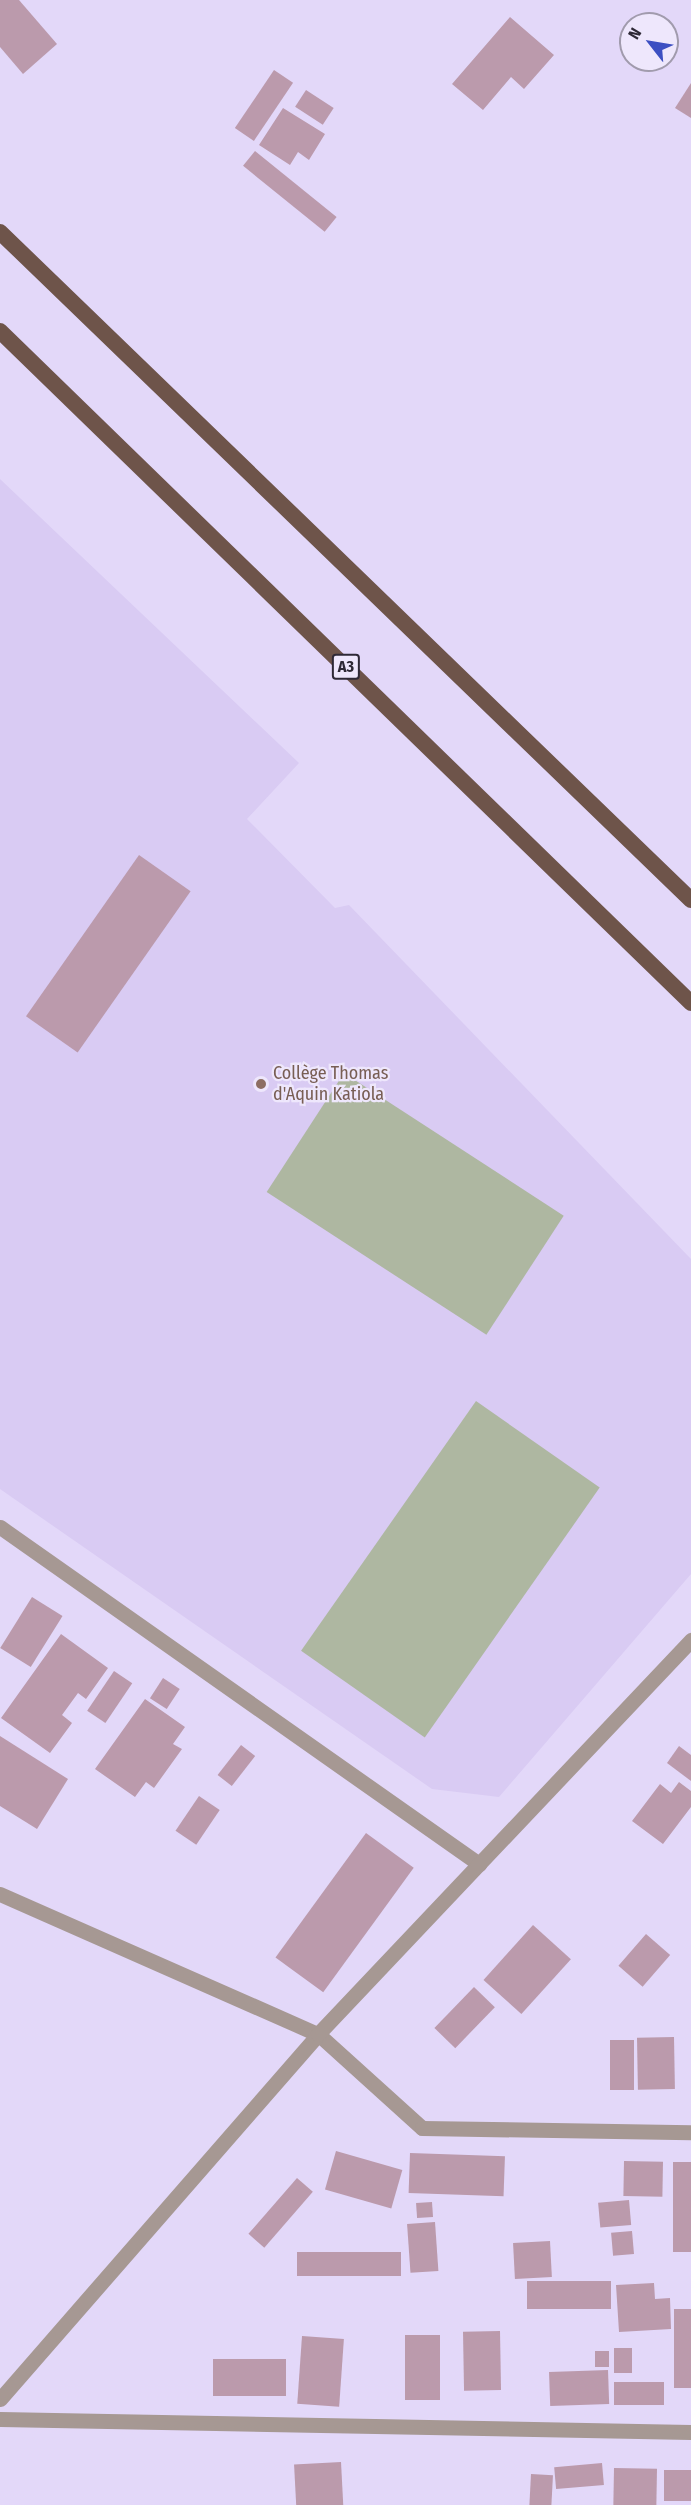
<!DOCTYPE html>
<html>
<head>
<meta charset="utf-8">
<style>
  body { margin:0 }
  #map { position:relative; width:691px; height:2505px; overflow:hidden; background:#e3d8f9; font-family:"Fira Sans Condensed",sans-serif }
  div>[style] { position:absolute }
  .built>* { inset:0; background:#d9cbf3 }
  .green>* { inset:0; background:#aeb7a1; transform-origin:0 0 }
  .building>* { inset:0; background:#bb9aac; transform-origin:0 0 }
  .minor>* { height:15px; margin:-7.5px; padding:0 7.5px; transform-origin:7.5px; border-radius:7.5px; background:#a69893 }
  .trunk>* { height:16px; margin:-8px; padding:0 8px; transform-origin:8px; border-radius:8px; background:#6e544a }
  .dots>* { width:16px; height:16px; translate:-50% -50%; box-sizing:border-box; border:3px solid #eee7fc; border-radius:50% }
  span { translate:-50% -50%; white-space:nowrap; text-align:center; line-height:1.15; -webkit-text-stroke:4.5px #eee7fc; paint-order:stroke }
  .shield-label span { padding:2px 4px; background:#eee7fc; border:2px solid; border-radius:4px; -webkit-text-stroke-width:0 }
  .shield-label { font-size:16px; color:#2e2936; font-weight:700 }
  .education-label { font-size:18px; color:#785e54 }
  .left { translate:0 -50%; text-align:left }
  .north { position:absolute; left:619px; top:12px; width:60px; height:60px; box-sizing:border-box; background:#eee7fc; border:2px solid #a19bad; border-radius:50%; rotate:301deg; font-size:16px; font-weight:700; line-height:24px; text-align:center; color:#2e2936 }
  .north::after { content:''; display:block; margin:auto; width:21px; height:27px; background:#3c4fc2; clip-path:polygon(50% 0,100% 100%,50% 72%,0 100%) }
</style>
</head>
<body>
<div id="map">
  <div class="built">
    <i style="clip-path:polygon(0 479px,299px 763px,247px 819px,335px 908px,349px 905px,691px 1259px,691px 1574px,499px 1797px,432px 1789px,0 1489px)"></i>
  </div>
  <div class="green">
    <i style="left:344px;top:1073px;width:262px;height:142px;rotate:33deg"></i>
    <i style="left:476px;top:1401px;width:151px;height:305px;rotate:35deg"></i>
  </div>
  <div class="building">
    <i style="clip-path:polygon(0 0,19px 0,57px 44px,23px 74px,0 47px)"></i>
    <i style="clip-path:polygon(510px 17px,554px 55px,524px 89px,511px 77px,483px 110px,452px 84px)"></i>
    <i style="left:274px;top:70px;width:23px;height:70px;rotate:34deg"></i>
    <i style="clip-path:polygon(691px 83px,691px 118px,675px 108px)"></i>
    <i style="left:306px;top:90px;width:33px;height:20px;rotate:33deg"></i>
    <i style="clip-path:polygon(283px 108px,325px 134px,309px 160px,298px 152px,290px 165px,259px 145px)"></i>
    <i style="left:255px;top:151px;width:105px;height:19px;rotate:39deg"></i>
    <i style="left:139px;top:855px;width:63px;height:197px;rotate:35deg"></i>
    <i style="left:32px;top:1597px;width:36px;height:60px;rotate:32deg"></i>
    <i style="clip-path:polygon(61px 1634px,108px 1668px,86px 1699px,78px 1693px,62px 1715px,72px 1723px,50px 1753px,1px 1718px)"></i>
    <i style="left:114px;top:1671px;width:22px;height:48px;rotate:34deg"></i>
    <i style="left:163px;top:1678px;width:20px;height:24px;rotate:33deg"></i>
    <i style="clip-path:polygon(145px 1699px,185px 1727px,173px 1744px,182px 1749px,154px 1788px,146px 1782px,135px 1797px,95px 1769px)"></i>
    <i style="clip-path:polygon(0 1736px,68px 1779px,37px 1829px,0 1806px)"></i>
    <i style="left:241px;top:1745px;width:18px;height:38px;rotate:38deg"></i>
    <i style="clip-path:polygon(679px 1746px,691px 1755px,691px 1781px,667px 1763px)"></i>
    <i style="clip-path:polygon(679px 1782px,691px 1791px,691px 1807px,663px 1844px,632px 1821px,660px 1784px,671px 1793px)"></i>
    <i style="left:199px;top:1796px;width:25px;height:42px;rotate:34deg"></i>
    <i style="left:366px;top:1833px;width:59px;height:154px;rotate:36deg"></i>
    <i style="left:533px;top:1925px;width:51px;height:74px;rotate:42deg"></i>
    <i style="left:646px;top:1934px;width:32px;height:42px;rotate:41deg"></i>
    <i style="left:474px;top:1987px;width:29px;height:57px;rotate:44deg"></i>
    <i style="left:674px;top:2037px;width:52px;height:37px;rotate:89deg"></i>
    <i style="left:610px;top:2040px;width:24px;height:50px"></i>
    <i style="left:336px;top:2151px;width:69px;height:40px;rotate:16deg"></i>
    <i style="left:410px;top:2153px;width:95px;height:40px;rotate:2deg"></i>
    <i style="left:624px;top:2161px;width:39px;height:35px;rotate:1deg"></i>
    <i style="left:673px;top:2162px;width:18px;height:90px"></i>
    <i style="left:297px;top:2178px;width:21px;height:74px;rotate:41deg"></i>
    <i style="left:629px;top:2200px;width:25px;height:31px;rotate:85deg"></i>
    <i style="left:432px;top:2202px;width:15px;height:16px;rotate:86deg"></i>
    <i style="left:435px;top:2222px;width:49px;height:28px;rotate:86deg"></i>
    <i style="left:632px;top:2231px;width:23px;height:21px;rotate:85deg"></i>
    <i style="left:550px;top:2241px;width:36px;height:37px;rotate:87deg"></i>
    <i style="left:401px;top:2252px;width:24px;height:104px;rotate:90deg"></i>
    <i style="left:611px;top:2281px;width:28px;height:84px;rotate:90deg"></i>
    <i style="clip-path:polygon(654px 2283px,655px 2299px,670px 2298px,671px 2329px,619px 2332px,616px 2285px)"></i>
    <i style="left:691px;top:2309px;width:79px;height:17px;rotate:90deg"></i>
    <i style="left:500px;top:2331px;width:59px;height:37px;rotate:89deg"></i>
    <i style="left:405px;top:2335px;width:35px;height:65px"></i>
    <i style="left:302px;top:2336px;width:42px;height:68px;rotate:4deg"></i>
    <i style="left:614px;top:2348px;width:18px;height:25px"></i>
    <i style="left:595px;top:2351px;width:14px;height:16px"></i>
    <i style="left:213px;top:2359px;width:73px;height:37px"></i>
    <i style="left:608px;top:2370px;width:34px;height:59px;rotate:88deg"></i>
    <i style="left:614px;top:2382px;width:50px;height:23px"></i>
    <i style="left:341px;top:2462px;width:43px;height:47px;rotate:87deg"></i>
    <i style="left:602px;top:2463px;width:22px;height:48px;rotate:85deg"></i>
    <i style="left:614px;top:2468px;width:43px;height:37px;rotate:1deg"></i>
    <i style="left:691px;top:2470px;width:31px;height:27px;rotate:90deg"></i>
    <i style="left:531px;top:2474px;width:22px;height:31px;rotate:3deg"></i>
  </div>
  <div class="minor">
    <i style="left:0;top:1527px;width:586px;rotate:35.13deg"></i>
    <i style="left:0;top:1894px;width:347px;rotate:23.8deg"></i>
    <i style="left:318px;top:2034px;width:140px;rotate:42.1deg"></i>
    <i style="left:422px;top:2128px;width:269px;rotate:0.9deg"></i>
    <i style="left:0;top:2399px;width:484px;rotate:-48.9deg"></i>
    <i style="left:318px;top:2034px;width:543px;rotate:-46.57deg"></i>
    <i style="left:0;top:2419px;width:691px;rotate:1.08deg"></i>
  </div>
  <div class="trunk">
    <i style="left:0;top:232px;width:961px;rotate:44.03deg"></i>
    <i style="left:0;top:331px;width:964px;rotate:44.2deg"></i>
  </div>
  <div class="dots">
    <i style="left:261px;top:1084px;background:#8d6e63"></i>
  </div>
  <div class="shield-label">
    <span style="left:346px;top:667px">A3</span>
  </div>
  <div class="education-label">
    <span class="left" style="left:273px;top:1084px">Collège Thomas<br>d'Aquin Katiola</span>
  </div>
  <div class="north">N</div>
</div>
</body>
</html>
